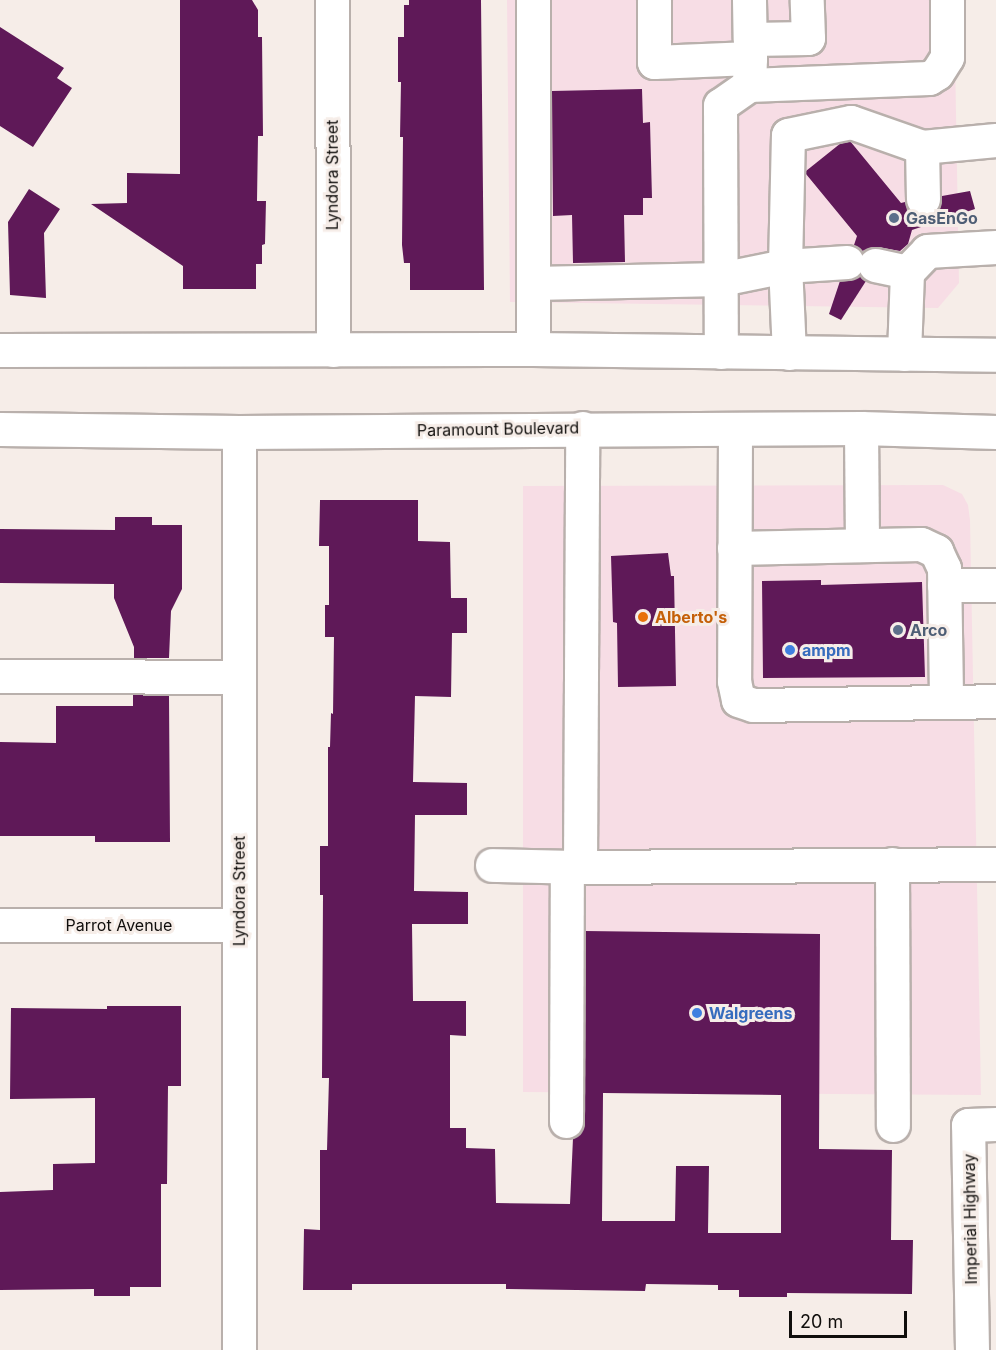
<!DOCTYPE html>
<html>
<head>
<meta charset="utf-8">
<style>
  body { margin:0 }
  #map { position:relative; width:996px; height:1350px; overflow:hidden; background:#f6ede8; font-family:Inter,sans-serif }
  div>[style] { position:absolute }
  .commercial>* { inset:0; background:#f7dde5 }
  .building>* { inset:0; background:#5f1958 }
  .minor-tunnel>* { height:33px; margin-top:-16.5px; transform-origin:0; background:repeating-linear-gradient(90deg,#d4ccc7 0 33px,transparent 0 49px) }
  .roads { filter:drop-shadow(2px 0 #b9b0ac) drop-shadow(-2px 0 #b9b0ac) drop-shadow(0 2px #b9b0ac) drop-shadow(0 -2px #b9b0ac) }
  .minor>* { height:33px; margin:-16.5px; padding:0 16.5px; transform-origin:16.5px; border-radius:16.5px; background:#fff }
  .major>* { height:33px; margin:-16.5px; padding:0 16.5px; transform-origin:16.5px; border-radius:16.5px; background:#fff }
  .dots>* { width:16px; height:16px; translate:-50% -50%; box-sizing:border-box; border:3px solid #f6ede8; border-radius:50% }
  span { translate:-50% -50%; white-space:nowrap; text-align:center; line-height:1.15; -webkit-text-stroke:6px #f6ede8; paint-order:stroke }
  .street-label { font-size:16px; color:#100e0c }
  .service-label { font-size:16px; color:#4e5e75; font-weight:700 }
  .left { translate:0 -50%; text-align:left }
  .food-label { font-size:16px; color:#c56008; font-weight:700 }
  .shop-label { font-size:16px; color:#366cbe; font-weight:700 }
  .scale { position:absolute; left:789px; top:1311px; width:118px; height:27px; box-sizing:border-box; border:3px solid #100e0c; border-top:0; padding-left:8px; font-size:18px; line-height:21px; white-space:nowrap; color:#100e0c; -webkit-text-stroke:4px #f6ede8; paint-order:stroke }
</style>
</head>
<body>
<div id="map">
  <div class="commercial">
    <i style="clip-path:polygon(507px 0,954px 0,959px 283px,938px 308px,510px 302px)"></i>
    <i style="clip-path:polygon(943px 485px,962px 494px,968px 505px,970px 520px,981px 1095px,523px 1092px,523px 486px)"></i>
  </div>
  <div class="building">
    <i style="clip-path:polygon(180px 0,252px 0,258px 10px,258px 37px,262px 37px,263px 136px,258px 136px,257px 201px,266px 201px,265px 244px,262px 245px,262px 264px,256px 264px,256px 289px,183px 289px,183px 266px,91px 204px,127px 203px,127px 173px,180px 174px)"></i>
    <i style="clip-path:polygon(409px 0,481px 0,484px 290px,410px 290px,410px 263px,404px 263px,402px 245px,403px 137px,400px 137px,401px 82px,398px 82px,398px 37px,404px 37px,404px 5px,409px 5px)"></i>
    <i style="clip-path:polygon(0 27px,64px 68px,57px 78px,72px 88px,33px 147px,0 126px)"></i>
    <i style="clip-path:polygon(642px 89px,643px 123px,650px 122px,652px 198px,643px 198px,643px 215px,624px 215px,625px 262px,573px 263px,572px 215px,553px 216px,552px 91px)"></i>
    <i style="clip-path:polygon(850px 141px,901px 203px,905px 202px,914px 216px,924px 218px,933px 215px,940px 208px,942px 196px,970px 191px,975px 209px,912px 230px,908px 244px,900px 251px,878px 247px,862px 251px,854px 245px,857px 236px,806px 174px,806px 171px,841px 143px)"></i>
    <i style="clip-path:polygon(29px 189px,60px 209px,44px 233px,46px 298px,10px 295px,8px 222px)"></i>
    <i style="clip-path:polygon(860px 275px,866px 281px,841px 320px,829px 314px,840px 281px)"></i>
    <i style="clip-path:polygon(evenodd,320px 500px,418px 500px,418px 541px,450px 542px,451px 598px,467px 598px,467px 633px,452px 633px,451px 697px,415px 696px,413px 782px,467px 783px,467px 815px,415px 815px,414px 891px,468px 892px,468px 924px,412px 924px,413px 1001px,466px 1001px,466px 1036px,450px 1035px,450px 1128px,466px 1128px,466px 1148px,495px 1149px,496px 1203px,570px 1204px,573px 1138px,582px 1131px,585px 1121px,585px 931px,820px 934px,819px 1149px,892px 1150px,891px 1240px,913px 1240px,912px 1294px,787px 1293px,787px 1297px,739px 1297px,739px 1290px,718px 1290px,718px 1285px,646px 1284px,645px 1291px,506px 1289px,506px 1284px,352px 1284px,352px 1290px,303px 1290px,304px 1229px,320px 1230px,320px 1150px,327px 1150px,329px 1078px,322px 1078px,323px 895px,320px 895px,320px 846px,328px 846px,328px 747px,330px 747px,331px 713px,333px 714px,334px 637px,325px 637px,325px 605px,329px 605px,329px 546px,319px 546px,320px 500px,603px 1093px,781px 1095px,781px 1233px,708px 1233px,709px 1166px,676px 1166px,675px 1221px,602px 1221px,603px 1093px)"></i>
    <i style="clip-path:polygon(115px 517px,152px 517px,152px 525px,182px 525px,182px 589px,171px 611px,169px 658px,134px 658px,134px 647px,114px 598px,114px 584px,0 583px,0 529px,115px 530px)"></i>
    <i style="clip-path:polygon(668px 553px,671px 576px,674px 576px,676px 686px,618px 687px,617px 623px,613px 622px,611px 556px)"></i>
    <i style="clip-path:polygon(821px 580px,821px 585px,922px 582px,925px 677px,763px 678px,762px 581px)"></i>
    <i style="clip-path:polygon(133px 695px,169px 695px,170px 842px,95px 842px,95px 836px,0 836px,0 742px,56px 743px,56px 706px,133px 706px)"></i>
    <i style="clip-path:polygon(107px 1006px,181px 1006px,181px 1086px,168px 1086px,167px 1184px,161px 1184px,161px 1287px,130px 1287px,130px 1296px,94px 1296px,94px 1289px,0 1290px,0 1192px,53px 1190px,53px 1164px,95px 1163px,95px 1098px,10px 1099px,11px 1008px,107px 1009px)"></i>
  </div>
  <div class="minor-tunnel">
    <i style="left:923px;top:199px;width:27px;rotate:88deg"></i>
  </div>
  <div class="roads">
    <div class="minor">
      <i style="left:332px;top:0;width:350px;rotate:89.8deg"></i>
      <i style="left:533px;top:0;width:349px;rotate:90deg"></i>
      <i style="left:654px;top:0;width:62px;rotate:90deg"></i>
      <i style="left:654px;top:62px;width:96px;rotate:-2.4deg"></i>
      <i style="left:750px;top:58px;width:27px;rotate:92deg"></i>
      <i style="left:749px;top:85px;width:35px;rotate:145deg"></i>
      <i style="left:720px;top:105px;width:247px;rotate:89.8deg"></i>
      <i style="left:749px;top:0;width:39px;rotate:89deg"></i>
      <i style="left:750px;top:58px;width:19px;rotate:-90deg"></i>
      <i style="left:750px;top:39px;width:58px;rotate:-1deg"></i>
      <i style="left:808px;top:38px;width:38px;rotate:-92deg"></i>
      <i style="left:749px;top:85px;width:180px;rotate:-2.2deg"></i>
      <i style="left:929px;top:78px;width:9px;rotate:-32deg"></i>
      <i style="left:937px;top:73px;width:19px;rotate:-58deg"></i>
      <i style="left:947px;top:57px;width:57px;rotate:-90deg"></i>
      <i style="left:923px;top:199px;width:52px;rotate:-91.1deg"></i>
      <i style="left:922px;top:147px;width:74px;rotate:-5.4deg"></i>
      <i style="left:875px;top:265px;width:33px;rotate:12deg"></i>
      <i style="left:533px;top:283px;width:188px;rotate:-1.2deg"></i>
      <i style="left:721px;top:279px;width:65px;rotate:-11.5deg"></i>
      <i style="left:785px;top:266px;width:62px;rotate:-3.7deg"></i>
      <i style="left:789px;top:353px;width:87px;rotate:-92.6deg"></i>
      <i style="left:785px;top:266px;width:131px;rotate:-88.7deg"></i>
      <i style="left:788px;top:135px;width:64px;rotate:-11.7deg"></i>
      <i style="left:851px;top:122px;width:75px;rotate:19.4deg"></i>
      <i style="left:904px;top:354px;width:82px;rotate:-87.9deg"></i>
      <i style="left:907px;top:272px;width:29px;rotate:-46deg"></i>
      <i style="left:927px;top:251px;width:69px;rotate:-3.3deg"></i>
      <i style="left:861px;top:428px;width:117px;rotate:89.5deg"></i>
      <i style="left:735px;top:429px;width:252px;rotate:90.2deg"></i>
      <i style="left:734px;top:681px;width:19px;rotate:78deg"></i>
      <i style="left:738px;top:700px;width:16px;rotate:18deg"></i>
      <i style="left:753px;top:705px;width:243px;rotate:-0.9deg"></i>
      <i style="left:239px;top:432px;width:918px;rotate:90deg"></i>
      <i style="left:734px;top:548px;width:187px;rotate:-1.2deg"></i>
      <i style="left:921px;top:544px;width:17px;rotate:25deg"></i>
      <i style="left:936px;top:551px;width:19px;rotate:65deg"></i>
      <i style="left:944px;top:568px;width:134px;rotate:89.1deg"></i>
      <i style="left:944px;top:585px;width:52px"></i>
      <i style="left:0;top:676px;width:239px;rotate:0.2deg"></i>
      <i style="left:892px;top:864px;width:261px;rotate:89.8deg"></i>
      <i style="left:492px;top:865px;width:88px;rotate:1.3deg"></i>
      <i style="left:580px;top:867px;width:439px;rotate:-89.7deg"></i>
      <i style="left:580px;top:867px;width:416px;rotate:-0.4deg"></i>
      <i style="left:0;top:925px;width:239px"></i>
      <i style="left:566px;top:1121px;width:254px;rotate:-89.8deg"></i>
      <i style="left:972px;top:1350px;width:225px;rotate:-91deg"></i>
      <i style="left:968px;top:1125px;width:28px;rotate:-2deg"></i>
    </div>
    <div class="major">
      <i style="left:0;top:350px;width:533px;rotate:-0.11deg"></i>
      <i style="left:533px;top:349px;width:463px;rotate:0.7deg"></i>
      <i style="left:0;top:429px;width:239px;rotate:0.7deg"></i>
      <i style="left:239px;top:432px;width:622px;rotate:-0.37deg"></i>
      <i style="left:861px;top:428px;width:135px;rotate:1.7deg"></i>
    </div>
  </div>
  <div class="dots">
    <i style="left:894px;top:218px;background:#5c6f8a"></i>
    <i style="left:643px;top:617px;background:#e8710a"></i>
    <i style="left:898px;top:630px;background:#5c6f8a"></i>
    <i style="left:790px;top:650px;background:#3f7fe0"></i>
    <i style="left:697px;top:1013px;background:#3f7fe0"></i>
  </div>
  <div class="street-label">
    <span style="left:332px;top:175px;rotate:-90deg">Lyndora Street</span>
    <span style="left:498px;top:429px;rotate:-1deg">Paramount Boulevard</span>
    <span style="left:239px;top:891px;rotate:-90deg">Lyndora Street</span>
    <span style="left:119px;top:925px">Parrot Avenue</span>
    <span style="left:970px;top:1219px;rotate:-91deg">Imperial Highway</span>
  </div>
  <div class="service-label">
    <span class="left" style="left:906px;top:218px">GasEnGo</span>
    <span class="left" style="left:910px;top:630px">Arco</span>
  </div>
  <div class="food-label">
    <span class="left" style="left:655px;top:617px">Alberto's</span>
  </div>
  <div class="shop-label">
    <span class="left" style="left:802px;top:650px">ampm</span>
    <span class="left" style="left:709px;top:1013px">Walgreens</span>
  </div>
  <div class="scale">20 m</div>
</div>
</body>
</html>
